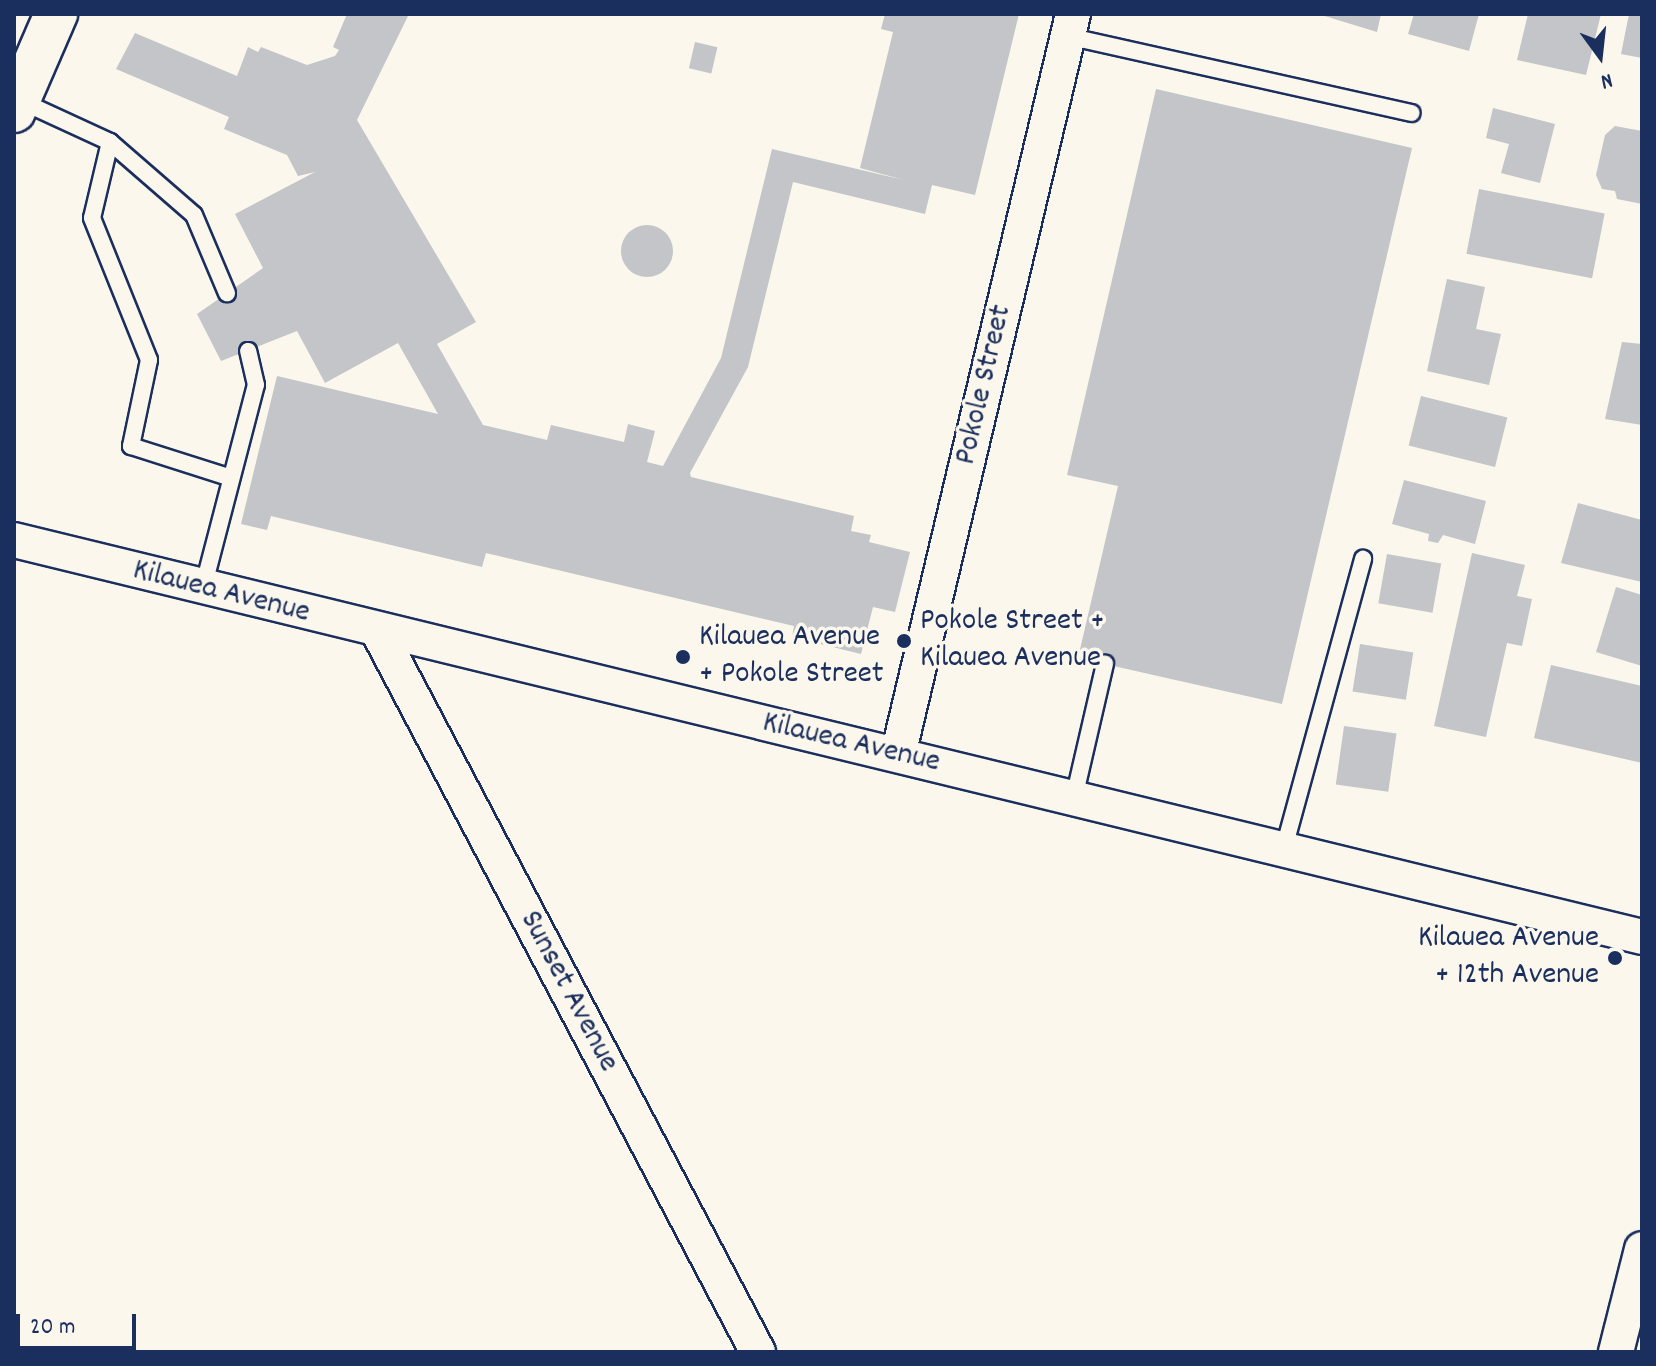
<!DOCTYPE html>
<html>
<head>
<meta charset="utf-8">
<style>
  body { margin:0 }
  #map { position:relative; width:1656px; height:1366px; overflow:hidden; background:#fbf7ec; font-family:Dekko,sans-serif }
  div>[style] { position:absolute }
  .building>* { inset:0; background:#c3c5c9; transform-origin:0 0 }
  .round { border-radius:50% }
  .roads { filter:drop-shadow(2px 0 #1b2f5e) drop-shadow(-2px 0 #1b2f5e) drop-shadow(0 2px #1b2f5e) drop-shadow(0 -2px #1b2f5e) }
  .service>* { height:16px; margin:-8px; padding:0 8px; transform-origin:8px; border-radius:8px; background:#fbf7ec }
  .minor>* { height:34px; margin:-17px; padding:0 17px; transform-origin:17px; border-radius:17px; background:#fbf7ec }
  .tertiary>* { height:42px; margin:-21px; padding:0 21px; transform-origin:21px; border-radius:21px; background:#fbf7ec }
  .dots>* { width:22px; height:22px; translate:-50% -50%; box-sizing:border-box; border:4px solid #fbf7ec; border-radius:50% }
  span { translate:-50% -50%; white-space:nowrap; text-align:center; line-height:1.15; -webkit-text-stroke:7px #fbf7ec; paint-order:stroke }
  .street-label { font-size:32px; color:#1b2f5e }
  .poi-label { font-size:32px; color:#1b2f5e }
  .left { translate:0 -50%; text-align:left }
  .right { translate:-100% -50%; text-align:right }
  .frame { position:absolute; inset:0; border:16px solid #1b2f5e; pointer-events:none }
  .north { position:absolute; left:1560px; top:16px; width:80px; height:80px; -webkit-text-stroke:6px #fbf7ec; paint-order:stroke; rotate:165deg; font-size:22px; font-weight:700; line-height:32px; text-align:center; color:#1b2f5e }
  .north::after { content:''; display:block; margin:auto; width:28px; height:36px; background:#1b2f5e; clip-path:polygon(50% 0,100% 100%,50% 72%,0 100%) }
  .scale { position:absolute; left:16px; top:1314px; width:120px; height:36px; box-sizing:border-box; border:4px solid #1b2f5e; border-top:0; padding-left:10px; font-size:24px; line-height:28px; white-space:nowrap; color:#1b2f5e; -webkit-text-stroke:6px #fbf7ec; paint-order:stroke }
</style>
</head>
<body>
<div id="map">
  <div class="building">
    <i style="clip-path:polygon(347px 14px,409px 14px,357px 120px,476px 322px,437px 344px,483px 425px,547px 440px,551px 425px,624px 442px,628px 424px,655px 431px,647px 462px,663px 466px,721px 358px,772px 149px,904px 180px,860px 168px,893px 32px,881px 29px,885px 14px,1019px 14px,975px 195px,932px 185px,925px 214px,793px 182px,748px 367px,690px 473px,691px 477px,854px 516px,851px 531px,871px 535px,869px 542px,910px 552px,895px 612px,873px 607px,861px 654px,792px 637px,794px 626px,486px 553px,482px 567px,271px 516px,267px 530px,241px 524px,277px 376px,438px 414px,398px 343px,325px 383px,297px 331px,221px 361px,197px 314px,263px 268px,235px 214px,315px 172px,298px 176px,287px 155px,224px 129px,229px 117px,116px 69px,135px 33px,237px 76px,248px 47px,258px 52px,261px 47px,307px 65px,335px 56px,339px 50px,333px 47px)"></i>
    <i style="clip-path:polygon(1318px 14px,1381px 14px,1377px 32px)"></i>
    <i style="clip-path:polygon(1414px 14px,1479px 14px,1469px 51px,1408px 34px)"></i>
    <i style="clip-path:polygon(1528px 14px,1601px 14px,1586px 75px,1517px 60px)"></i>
    <i style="clip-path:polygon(1629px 14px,1642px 14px,1642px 58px,1621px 54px)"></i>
    <i style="left:695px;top:42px;width:23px;height:27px;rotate:13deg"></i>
    <i style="clip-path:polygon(1156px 89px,1412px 148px,1282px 704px,1078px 658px,1118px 486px,1067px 475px)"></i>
    <i style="clip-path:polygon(1493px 108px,1555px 124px,1540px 183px,1501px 173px,1509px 144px,1486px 138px)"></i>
    <i style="clip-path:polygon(1615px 126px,1642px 131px,1642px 204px,1617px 199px,1615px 191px,1602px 189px,1596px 175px,1605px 135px)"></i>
    <i style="left:1479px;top:189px;width:128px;height:66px;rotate:11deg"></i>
    <i class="round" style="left:621px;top:225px;width:52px;height:52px"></i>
    <i style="clip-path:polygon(1447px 279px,1485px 287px,1476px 329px,1501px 334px,1489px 385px,1427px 371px)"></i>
    <i style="clip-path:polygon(1622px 342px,1642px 344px,1642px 425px,1605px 419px)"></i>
    <i style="left:1421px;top:396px;width:89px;height:51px;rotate:14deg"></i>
    <i style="clip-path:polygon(1404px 480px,1486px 501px,1475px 544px,1443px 535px,1438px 543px,1428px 541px,1429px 534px,1392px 524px)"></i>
    <i style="clip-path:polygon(1578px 503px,1642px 520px,1642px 582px,1561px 563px)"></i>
    <i style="clip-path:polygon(1472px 553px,1525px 565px,1517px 596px,1532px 599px,1522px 646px,1507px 643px,1486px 737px,1434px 726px)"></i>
    <i style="left:1387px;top:554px;width:55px;height:50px;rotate:10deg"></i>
    <i style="clip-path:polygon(1616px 587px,1642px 595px,1642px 666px,1596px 652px)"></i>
    <i style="left:1360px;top:644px;width:54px;height:48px;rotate:9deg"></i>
    <i style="clip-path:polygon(1551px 665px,1642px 686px,1642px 763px,1534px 738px)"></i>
    <i style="left:1344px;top:726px;width:53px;height:59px;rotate:8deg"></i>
  </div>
  <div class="roads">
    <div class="service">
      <i style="left:1067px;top:36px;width:353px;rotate:12.6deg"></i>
      <i style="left:21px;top:101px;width:98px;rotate:24.7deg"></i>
      <i style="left:110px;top:142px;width:111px;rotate:41deg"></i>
      <i style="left:194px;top:215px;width:85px;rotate:67.1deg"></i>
      <i style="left:110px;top:142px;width:78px;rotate:103.3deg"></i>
      <i style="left:92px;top:218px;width:153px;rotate:68.1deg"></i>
      <i style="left:149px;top:360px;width:88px;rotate:101.8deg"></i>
      <i style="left:131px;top:446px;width:105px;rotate:17.7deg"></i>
      <i style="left:203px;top:588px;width:210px;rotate:-75.4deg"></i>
      <i style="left:256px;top:385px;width:35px;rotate:-103deg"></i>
      <i style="left:1074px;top:798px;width:138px;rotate:-77deg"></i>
      <i style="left:1284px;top:848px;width:300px;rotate:-74.7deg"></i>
    </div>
    <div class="minor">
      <i style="left:14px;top:540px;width:1676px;rotate:13.7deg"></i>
      <i style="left:379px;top:633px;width:813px;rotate:62.21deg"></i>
      <i style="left:898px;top:755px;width:761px;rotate:-76.71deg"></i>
      <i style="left:1616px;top:1352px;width:106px;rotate:-75.8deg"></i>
    </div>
    <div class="tertiary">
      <i style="left:14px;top:111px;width:106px;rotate:-66.6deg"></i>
    </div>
  </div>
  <div class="dots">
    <i style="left:904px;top:641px;background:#1b2f5e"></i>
    <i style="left:683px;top:657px;background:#1b2f5e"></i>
    <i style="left:1615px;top:958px;background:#1b2f5e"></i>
  </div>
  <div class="street-label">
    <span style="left:985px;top:385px;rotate:-77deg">Pokole Street</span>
    <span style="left:221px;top:593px;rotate:14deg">Kilauea Avenue</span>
    <span style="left:851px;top:744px;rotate:13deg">Kilauea Avenue</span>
    <span style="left:568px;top:992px;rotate:62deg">Sunset Avenue</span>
  </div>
  <div class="poi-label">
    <span class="left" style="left:920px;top:641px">Pokole Street +<br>Kilauea Avenue</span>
    <span class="left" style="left:699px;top:657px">Kilauea Avenue<br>+ Pokole Street</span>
    <span class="right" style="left:1599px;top:958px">Kilauea Avenue<br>+ 12th Avenue</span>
  </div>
  <div class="frame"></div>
  <div class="north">N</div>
  <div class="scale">20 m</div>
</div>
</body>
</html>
